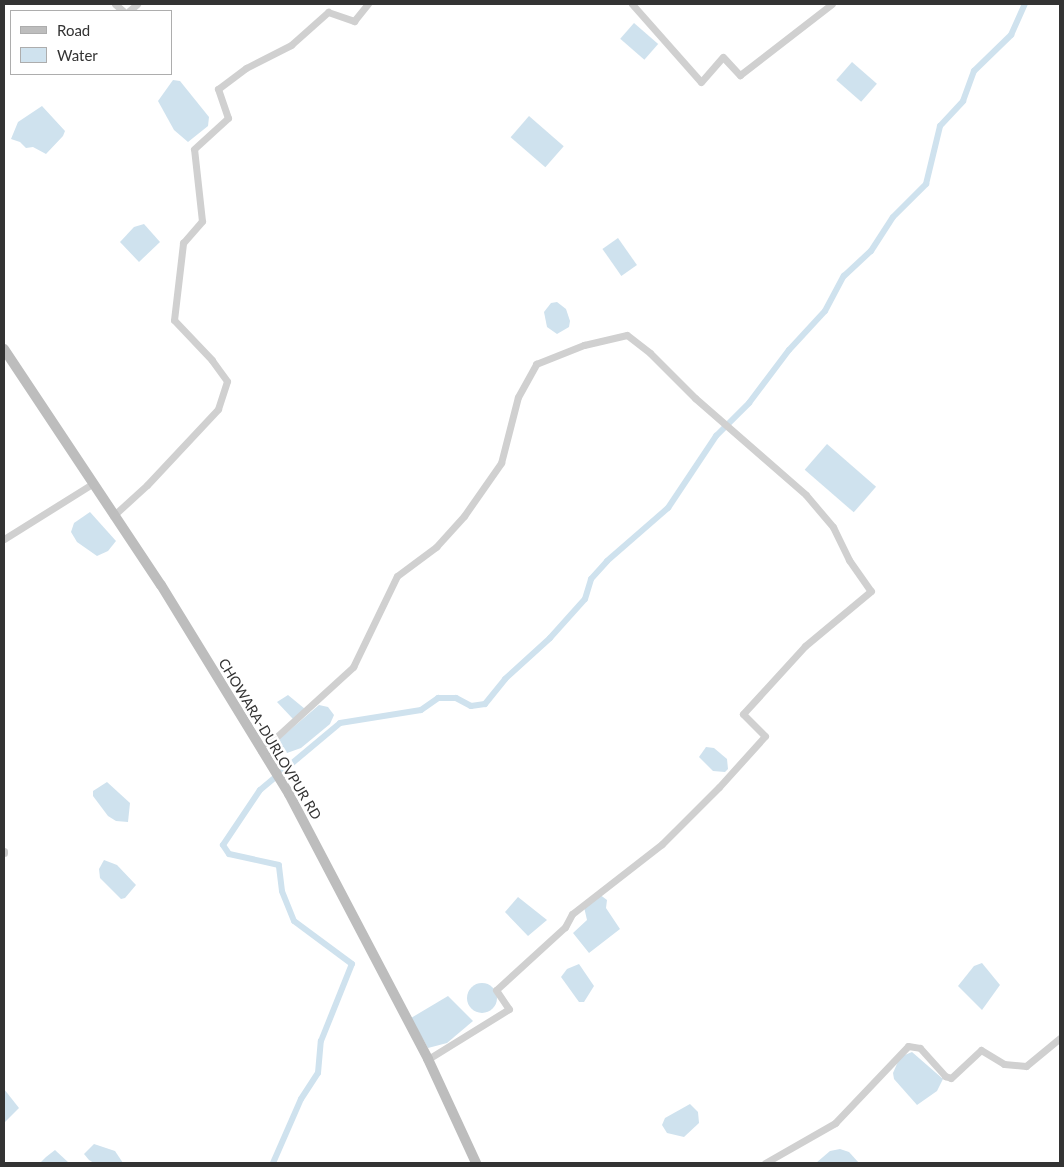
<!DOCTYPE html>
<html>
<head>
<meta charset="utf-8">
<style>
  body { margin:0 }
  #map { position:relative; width:1064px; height:1167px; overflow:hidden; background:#fff; font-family:Lato,sans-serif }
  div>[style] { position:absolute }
  .water>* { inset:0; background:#cfe2ee; transform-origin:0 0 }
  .round { border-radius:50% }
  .canal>* { height:6px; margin:-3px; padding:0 3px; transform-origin:3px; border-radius:3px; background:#cfe2ee }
  .street>* { height:7px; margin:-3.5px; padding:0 3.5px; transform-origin:3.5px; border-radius:3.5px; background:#d0d0d0 }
  .secondary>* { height:10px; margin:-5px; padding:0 5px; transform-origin:5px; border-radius:5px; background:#bdbdbd }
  span { translate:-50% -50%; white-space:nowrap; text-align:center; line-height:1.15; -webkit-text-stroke:5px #fff; paint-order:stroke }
  .street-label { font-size:14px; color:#333 }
  .frame { position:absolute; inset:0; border:5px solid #333; pointer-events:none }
  .legend { position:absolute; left:10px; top:10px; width:162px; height:65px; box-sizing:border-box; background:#fff; border:1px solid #adadad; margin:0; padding:6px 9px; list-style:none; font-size:15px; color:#333 }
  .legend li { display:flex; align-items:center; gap:10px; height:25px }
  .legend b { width:25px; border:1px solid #adadad }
</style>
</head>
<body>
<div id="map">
  <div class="water">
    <i style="left:634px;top:23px;width:32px;height:21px;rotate:41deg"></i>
    <i style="left:852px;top:62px;width:33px;height:24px;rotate:41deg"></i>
    <i style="clip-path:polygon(173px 80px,180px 81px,209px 117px,208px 126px,188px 142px,174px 130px,158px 101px)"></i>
    <i style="clip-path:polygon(42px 106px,65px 131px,63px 136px,46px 154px,33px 147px,26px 148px,20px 142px,11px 139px,18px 122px)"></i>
    <i style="left:529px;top:116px;width:46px;height:28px;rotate:41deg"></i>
    <i style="clip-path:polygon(144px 224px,160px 242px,139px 262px,120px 242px,134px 227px)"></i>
    <i style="left:618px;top:238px;width:33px;height:19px;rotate:55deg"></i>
    <i style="clip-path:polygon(557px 302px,566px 309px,570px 321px,569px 327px,557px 334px,547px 327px,544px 312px,551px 303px)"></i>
    <i style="left:827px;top:444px;width:65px;height:34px;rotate:41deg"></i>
    <i style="clip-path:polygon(90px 512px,116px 541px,108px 551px,97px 556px,77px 542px,71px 532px,74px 523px)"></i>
    <i style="clip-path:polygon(288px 695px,305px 709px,293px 719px,277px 702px)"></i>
    <i style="clip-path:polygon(319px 705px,328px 707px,334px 715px,330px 724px,301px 748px,287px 753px,281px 750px,277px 741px)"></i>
    <i style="clip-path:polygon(706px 747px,714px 748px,727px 759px,728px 769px,725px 772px,713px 771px,699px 757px)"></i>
    <i style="clip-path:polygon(107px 782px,130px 803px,128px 822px,116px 821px,108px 816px,93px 796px,93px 791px)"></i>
    <i style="clip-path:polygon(104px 860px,117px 865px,136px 885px,125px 898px,121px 899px,100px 878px,99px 869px)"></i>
    <i style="clip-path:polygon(599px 894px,607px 900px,606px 908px,620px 929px,589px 953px,573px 933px,587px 920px,584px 907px)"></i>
    <i style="clip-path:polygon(518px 897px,547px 920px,528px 936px,505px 912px)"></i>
    <i style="clip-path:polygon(982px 963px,1000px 985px,982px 1010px,958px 986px,974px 966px)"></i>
    <i style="clip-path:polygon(579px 964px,594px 986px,584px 1002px,579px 1002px,561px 977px,567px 969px)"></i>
    <i class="round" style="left:467px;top:983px;width:30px;height:30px"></i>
    <i style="clip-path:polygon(448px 996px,473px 1021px,447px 1043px,428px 1048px,411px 1018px)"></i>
    <i style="clip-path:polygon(912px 1052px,943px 1079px,937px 1091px,917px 1105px,894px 1079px,893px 1073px,900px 1057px)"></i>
    <i style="clip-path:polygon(4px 1089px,19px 1108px,4px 1123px)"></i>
    <i style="clip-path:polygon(690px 1104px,698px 1112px,699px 1123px,684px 1137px,667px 1133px,662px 1125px,665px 1118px)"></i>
    <i style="clip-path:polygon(94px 1144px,115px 1151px,123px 1163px,94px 1163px,89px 1160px,84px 1154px)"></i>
    <i style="clip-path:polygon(840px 1149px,849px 1152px,859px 1163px,816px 1163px,830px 1151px)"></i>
    <i style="clip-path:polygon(55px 1150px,69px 1163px,40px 1163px,46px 1157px)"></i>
  </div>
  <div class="canal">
    <i style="left:273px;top:1163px;width:70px;rotate:-66.4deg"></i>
    <i style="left:301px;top:1099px;width:31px;rotate:-57deg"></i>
    <i style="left:318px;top:1073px;width:32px;rotate:-85deg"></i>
    <i style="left:321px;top:1041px;width:83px;rotate:-68.1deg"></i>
    <i style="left:352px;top:964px;width:72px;rotate:-143.4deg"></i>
    <i style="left:294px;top:921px;width:32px;rotate:-112deg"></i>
    <i style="left:282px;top:891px;width:26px;rotate:-97deg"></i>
    <i style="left:279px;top:865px;width:51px;rotate:-167.6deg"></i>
    <i style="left:229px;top:854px;width:11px;rotate:-124deg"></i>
    <i style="left:223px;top:845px;width:66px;rotate:-56.1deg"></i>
    <i style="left:260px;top:790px;width:104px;rotate:-39.9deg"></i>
    <i style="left:340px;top:723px;width:82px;rotate:-9.1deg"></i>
    <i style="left:421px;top:710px;width:21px;rotate:-35deg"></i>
    <i style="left:438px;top:698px;width:18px"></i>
    <i style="left:456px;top:698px;width:17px;rotate:28deg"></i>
    <i style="left:471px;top:706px;width:14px;rotate:-8deg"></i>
    <i style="left:485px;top:704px;width:32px;rotate:-51deg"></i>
    <i style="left:505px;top:679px;width:61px;rotate:-42.3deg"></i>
    <i style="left:550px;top:638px;width:52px;rotate:-48.1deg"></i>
    <i style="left:585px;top:599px;width:21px;rotate:-73deg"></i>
    <i style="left:591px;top:579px;width:24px;rotate:-48deg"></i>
    <i style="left:607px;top:561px;width:81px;rotate:-41deg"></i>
    <i style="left:668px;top:508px;width:87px;rotate:-56.3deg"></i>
    <i style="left:716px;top:436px;width:47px;rotate:-45deg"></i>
    <i style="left:749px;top:403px;width:66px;rotate:-53deg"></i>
    <i style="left:789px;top:350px;width:53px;rotate:-47.3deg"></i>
    <i style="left:825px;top:311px;width:40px;rotate:-62deg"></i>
    <i style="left:844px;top:276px;width:37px;rotate:-43deg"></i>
    <i style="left:871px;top:251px;width:40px;rotate:-57.1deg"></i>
    <i style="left:893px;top:217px;width:47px;rotate:-45deg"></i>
    <i style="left:926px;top:184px;width:60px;rotate:-76.4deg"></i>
    <i style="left:940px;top:126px;width:34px;rotate:-47deg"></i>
    <i style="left:963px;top:101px;width:32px;rotate:-70deg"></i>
    <i style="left:974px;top:71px;width:52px;rotate:-44.2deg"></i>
    <i style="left:1011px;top:35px;width:34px;rotate:-66deg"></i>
  </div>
  <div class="street">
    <i style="left:115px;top:4px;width:11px;rotate:41deg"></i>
    <i style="left:632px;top:4px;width:104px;rotate:48.5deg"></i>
    <i style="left:701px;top:82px;width:33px;rotate:-49deg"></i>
    <i style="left:723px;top:57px;width:25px;rotate:47deg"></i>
    <i style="left:740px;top:75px;width:116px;rotate:-37.7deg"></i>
    <i style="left:129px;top:11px;width:11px;rotate:-41deg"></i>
    <i style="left:113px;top:516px;width:46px;rotate:-42.4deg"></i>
    <i style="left:147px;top:485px;width:104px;rotate:-46.9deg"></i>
    <i style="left:218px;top:409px;width:29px;rotate:-72deg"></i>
    <i style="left:227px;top:381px;width:26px;rotate:-126deg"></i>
    <i style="left:212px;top:360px;width:55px;rotate:-133.5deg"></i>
    <i style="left:174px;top:320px;width:78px;rotate:-83.3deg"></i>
    <i style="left:183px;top:243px;width:29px;rotate:-49deg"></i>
    <i style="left:202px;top:221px;width:72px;rotate:-96.3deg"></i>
    <i style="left:194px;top:149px;width:46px;rotate:-42.4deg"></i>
    <i style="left:228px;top:118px;width:31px;rotate:-109deg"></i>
    <i style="left:218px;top:89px;width:35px;rotate:-37deg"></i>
    <i style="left:246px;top:68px;width:51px;rotate:-27.1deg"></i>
    <i style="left:291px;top:45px;width:50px;rotate:-41.7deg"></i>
    <i style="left:328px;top:12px;width:28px;rotate:19deg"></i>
    <i style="left:354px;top:21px;width:22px;rotate:-51deg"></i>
    <i style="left:4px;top:539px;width:104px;rotate:-32deg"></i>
    <i style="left:261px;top:751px;width:125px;rotate:-42.4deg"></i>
    <i style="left:353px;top:667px;width:101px;rotate:-64.2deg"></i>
    <i style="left:397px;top:576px;width:49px;rotate:-36.6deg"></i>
    <i style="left:436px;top:547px;width:42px;rotate:-47.9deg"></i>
    <i style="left:464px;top:516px;width:65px;rotate:-55.1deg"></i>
    <i style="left:501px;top:463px;width:68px;rotate:-75.6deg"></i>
    <i style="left:518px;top:397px;width:38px;rotate:-61deg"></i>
    <i style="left:536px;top:364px;width:52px;rotate:-21.6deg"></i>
    <i style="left:584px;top:345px;width:44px;rotate:-13.1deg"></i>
    <i style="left:627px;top:335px;width:29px;rotate:38deg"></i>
    <i style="left:650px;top:353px;width:64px;rotate:45deg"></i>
    <i style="left:695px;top:398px;width:147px;rotate:41.1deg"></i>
    <i style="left:806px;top:495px;width:42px;rotate:49.8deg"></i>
    <i style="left:833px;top:527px;width:37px;rotate:64deg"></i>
    <i style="left:849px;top:560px;width:38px;rotate:55deg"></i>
    <i style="left:871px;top:591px;width:86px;rotate:140.2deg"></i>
    <i style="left:805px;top:646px;width:92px;rotate:132.4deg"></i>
    <i style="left:743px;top:714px;width:31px;rotate:45deg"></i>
    <i style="left:765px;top:736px;width:69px;rotate:132deg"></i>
    <i style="left:719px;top:787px;width:81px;rotate:135deg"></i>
    <i style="left:662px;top:844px;width:114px;rotate:142.1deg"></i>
    <i style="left:572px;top:914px;width:15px;rotate:118deg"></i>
    <i style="left:565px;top:927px;width:93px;rotate:137.6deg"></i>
    <i style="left:496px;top:990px;width:23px;rotate:56deg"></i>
    <i style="left:509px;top:1009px;width:95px;rotate:148.3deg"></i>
    <i style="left:4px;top:851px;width:2px;rotate:90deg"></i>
    <i style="left:765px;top:1163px;width:81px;rotate:-29.7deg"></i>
    <i style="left:835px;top:1123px;width:106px;rotate:-46.5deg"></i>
    <i style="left:908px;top:1046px;width:12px;rotate:9deg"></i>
    <i style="left:920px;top:1048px;width:38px;rotate:48deg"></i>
    <i style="left:945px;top:1076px;width:6px;rotate:18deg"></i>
    <i style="left:951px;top:1078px;width:41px;rotate:-43deg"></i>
    <i style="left:981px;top:1050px;width:27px;rotate:31deg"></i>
    <i style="left:1004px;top:1064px;width:22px;rotate:5deg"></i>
    <i style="left:1026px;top:1066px;width:44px;rotate:-39.5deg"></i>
  </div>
  <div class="secondary">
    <i style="left:4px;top:349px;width:283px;rotate:56.4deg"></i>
    <i style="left:161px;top:585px;width:245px;rotate:58.5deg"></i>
    <i style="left:289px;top:794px;width:299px;rotate:62.3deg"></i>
    <i style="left:428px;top:1059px;width:115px;rotate:65.2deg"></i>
  </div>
  <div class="street-label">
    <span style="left:270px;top:739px;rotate:59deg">CHOWARA-DURLOVPUR RD</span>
  </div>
  <div class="frame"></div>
  <ul class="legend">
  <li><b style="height:6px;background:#bdbdbd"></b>Road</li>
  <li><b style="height:14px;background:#cfe2ee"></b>Water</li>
  </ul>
</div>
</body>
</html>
